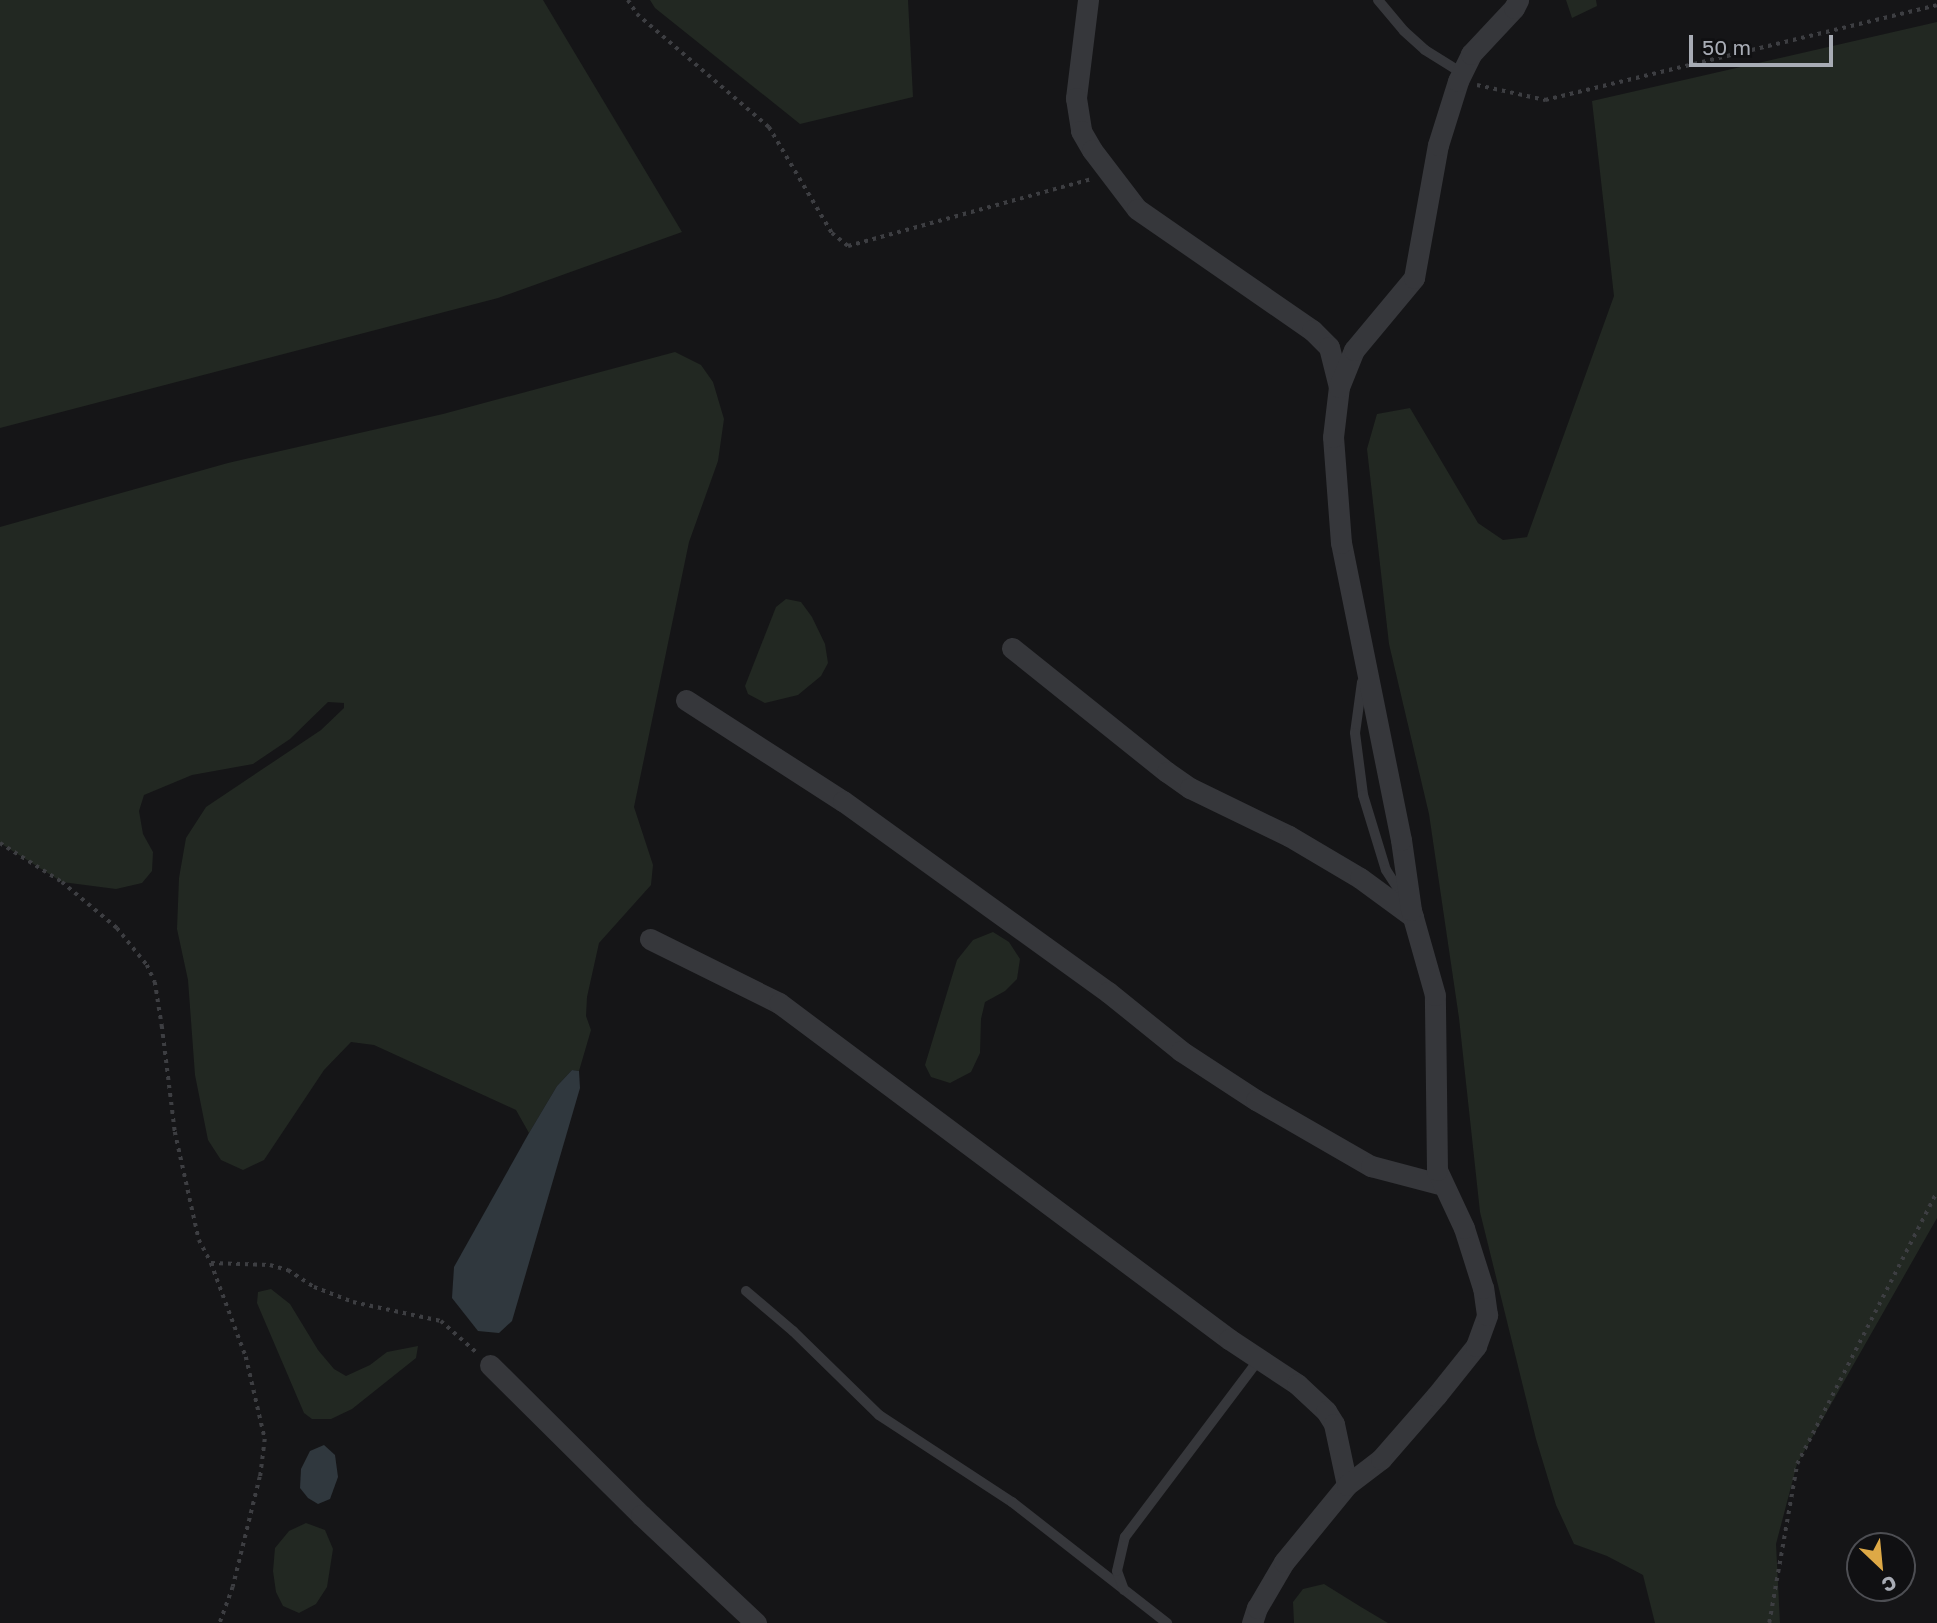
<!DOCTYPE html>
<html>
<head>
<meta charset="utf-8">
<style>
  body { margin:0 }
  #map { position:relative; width:1937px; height:1623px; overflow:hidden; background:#151517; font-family:"Golos Text",sans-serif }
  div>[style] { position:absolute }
  .green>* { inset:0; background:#222822 }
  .water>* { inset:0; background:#30383e }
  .path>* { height:3.5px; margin-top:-1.75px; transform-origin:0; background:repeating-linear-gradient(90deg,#3d3e42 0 3.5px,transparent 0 8.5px) }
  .lane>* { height:10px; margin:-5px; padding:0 5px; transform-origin:5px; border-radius:5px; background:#36373b }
  .street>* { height:21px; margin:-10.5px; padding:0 10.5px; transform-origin:10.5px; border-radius:10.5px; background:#36373b }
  span { translate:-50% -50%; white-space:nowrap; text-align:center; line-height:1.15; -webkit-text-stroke:6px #101012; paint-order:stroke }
  .north { position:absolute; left:1846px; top:1532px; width:70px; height:70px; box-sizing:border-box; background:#101012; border:2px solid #4d4e53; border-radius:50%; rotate:154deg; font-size:19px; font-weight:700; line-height:28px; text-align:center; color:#a8acb5 }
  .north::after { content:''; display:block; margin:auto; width:24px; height:32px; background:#dea946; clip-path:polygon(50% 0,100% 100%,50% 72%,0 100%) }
  .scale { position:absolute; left:1689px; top:35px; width:144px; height:32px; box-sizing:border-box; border:4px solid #a8acb5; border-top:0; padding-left:9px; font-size:21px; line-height:24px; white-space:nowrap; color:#a8acb5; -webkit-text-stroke:5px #101012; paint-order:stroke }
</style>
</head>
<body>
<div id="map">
  <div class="green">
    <i style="clip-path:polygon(0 0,543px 0,682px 232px,498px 298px,0 428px)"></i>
    <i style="clip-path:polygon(650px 0,908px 0,913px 97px,800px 124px,655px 8px)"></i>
    <i style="clip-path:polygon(1566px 0,1596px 0,1597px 6px,1572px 18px)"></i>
    <i style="clip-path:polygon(1937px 22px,1937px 1218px,1797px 1464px,1776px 1544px,1780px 1623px,1655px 1623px,1643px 1575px,1607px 1556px,1574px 1544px,1556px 1505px,1536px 1439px,1480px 1212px,1459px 1018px,1429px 814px,1389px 644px,1367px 449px,1377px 414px,1410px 408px,1478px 523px,1503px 540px,1527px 537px,1614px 296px,1592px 101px)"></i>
    <i style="clip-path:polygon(675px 352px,701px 365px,713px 382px,724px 419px,718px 461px,689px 542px,634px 807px,653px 865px,651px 885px,599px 943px,587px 997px,586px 1016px,591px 1030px,579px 1071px,572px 1070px,557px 1086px,529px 1133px,516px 1110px,374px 1045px,351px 1042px,324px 1070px,264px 1160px,243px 1170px,221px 1160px,208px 1140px,195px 1075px,188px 980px,177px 929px,179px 878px,186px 838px,206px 807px,321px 730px,344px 708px,344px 703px,328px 702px,290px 739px,253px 764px,192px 775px,144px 795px,139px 811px,143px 834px,153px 852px,152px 871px,142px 883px,116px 889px,62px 882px,0 843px,0 527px,228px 463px,443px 414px)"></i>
    <i style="clip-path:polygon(786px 599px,801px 602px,812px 617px,825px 644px,828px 663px,821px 676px,798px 695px,765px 703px,748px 694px,745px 686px,776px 607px)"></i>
    <i style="clip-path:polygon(993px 932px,1009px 942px,1020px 959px,1017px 979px,1005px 991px,985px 1002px,981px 1019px,980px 1053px,971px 1072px,950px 1083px,931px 1077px,925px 1065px,957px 960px,973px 940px)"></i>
    <i style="clip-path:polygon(271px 1289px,290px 1304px,318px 1350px,334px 1369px,346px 1376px,370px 1365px,387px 1352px,418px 1346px,416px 1358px,352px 1409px,331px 1419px,312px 1419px,304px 1413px,257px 1303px,258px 1292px)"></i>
    <i style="clip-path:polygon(306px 1523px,325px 1530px,333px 1549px,327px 1587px,316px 1604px,299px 1613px,283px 1606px,276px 1592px,273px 1571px,275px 1548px,289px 1531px)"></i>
    <i style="clip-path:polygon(1324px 1584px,1361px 1607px,1388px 1623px,1294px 1623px,1293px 1602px,1303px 1589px)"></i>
  </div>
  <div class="water">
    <i style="clip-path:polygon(572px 1070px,579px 1071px,580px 1088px,512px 1321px,499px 1333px,478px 1331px,452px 1298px,454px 1267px,529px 1133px,557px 1086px)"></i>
    <i style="clip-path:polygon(324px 1445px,335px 1455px,338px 1477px,330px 1499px,318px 1504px,308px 1498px,300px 1488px,301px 1469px,310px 1451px)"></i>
  </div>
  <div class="path">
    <i style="left:628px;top:0;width:17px;rotate:57deg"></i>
    <i style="left:637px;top:14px;width:174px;rotate:40.6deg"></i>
    <i style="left:769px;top:127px;width:123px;rotate:59.3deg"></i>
    <i style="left:832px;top:233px;width:21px;rotate:39deg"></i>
    <i style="left:848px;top:246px;width:253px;rotate:-15.4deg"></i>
    <i style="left:1477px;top:85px;width:70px;rotate:12.4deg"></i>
    <i style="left:1545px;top:100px;width:403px;rotate:-13.6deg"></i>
    <i style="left:0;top:843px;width:73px;rotate:32.2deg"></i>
    <i style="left:62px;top:882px;width:72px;rotate:39.9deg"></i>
    <i style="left:117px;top:928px;width:48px;rotate:51deg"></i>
    <i style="left:147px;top:965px;width:19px;rotate:65deg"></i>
    <i style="left:155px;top:982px;width:45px;rotate:81deg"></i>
    <i style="left:162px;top:1026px;width:107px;rotate:83deg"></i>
    <i style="left:175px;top:1132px;width:111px;rotate:77.5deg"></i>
    <i style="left:199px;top:1240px;width:26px;rotate:62deg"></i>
    <i style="left:211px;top:1263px;width:59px;rotate:1.9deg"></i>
    <i style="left:270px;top:1265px;width:19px;rotate:16deg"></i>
    <i style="left:288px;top:1270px;width:31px;rotate:33deg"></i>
    <i style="left:314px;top:1287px;width:42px;rotate:21deg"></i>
    <i style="left:353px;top:1302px;width:90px;rotate:12.2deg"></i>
    <i style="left:441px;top:1321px;width:48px;rotate:41.6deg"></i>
    <i style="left:211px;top:1263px;width:100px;rotate:69.6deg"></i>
    <i style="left:246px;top:1357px;width:84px;rotate:77deg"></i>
    <i style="left:265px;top:1439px;width:38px;rotate:97deg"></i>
    <i style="left:260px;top:1477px;width:113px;rotate:103.8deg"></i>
    <i style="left:233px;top:1587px;width:38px;rotate:110deg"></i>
    <i style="left:1769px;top:1623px;width:161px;rotate:-80deg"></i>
    <i style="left:1797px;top:1464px;width:306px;rotate:-62.8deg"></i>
  </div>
  <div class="lane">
    <i style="left:1378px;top:0;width:40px;rotate:50deg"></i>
    <i style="left:1404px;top:31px;width:28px;rotate:42deg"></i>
    <i style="left:1425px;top:50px;width:44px;rotate:31.9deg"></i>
    <i style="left:1362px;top:682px;width:51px;rotate:97.8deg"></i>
    <i style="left:1355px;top:733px;width:63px;rotate:82.6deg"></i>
    <i style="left:1363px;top:795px;width:78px;rotate:73deg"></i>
    <i style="left:1386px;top:870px;width:33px;rotate:57deg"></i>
    <i style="left:746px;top:1291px;width:62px;rotate:40.4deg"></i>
    <i style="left:793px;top:1331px;width:120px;rotate:44.3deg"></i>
    <i style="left:879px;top:1415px;width:159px;rotate:33.2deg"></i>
    <i style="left:1012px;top:1502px;width:197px;rotate:38deg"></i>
    <i style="left:1124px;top:1590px;width:20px;rotate:-110deg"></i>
    <i style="left:1117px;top:1571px;width:35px;rotate:-77deg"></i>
    <i style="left:1125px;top:1537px;width:223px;rotate:-53deg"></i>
  </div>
  <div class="street">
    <i style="left:1088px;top:0;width:99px;rotate:97deg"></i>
    <i style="left:1076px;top:98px;width:33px;rotate:81deg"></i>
    <i style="left:1081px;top:131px;width:22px;rotate:60deg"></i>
    <i style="left:1092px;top:150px;width:74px;rotate:52.7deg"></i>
    <i style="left:1137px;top:209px;width:213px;rotate:34.7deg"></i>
    <i style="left:1312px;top:330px;width:24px;rotate:45deg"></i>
    <i style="left:1329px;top:347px;width:41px;rotate:76deg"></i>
    <i style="left:1012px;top:648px;width:198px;rotate:38.7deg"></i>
    <i style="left:1167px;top:772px;width:28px;rotate:35deg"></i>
    <i style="left:1190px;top:788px;width:110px;rotate:25.9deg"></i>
    <i style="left:1289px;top:836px;width:82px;rotate:30.6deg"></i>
    <i style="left:1360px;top:878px;width:66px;rotate:36.3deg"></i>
    <i style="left:686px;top:700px;width:187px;rotate:32.8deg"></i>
    <i style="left:843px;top:801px;width:327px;rotate:35.8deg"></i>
    <i style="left:1108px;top:992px;width:94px;rotate:38.9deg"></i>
    <i style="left:1181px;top:1051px;width:90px;rotate:33.2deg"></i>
    <i style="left:1256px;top:1100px;width:133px;rotate:29.9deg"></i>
    <i style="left:1371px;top:1166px;width:74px;rotate:14.8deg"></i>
    <i style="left:650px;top:939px;width:144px;rotate:26.4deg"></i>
    <i style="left:779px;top:1003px;width:562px;rotate:36.75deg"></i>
    <i style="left:1229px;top:1339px;width:82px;rotate:33.5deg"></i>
    <i style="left:1297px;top:1384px;width:40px;rotate:43deg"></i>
    <i style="left:1326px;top:1411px;width:15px;rotate:58deg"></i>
    <i style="left:1334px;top:1424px;width:62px;rotate:78deg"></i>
    <i style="left:490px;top:1365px;width:213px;rotate:44.8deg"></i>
    <i style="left:641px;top:1515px;width:158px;rotate:43.2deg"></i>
    <i style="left:1252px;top:1623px;width:16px;rotate:-72deg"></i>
    <i style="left:1257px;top:1608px;width:53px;rotate:-59.6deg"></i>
    <i style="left:1284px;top:1562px;width:99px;rotate:-50.7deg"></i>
    <i style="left:1347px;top:1485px;width:43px;rotate:-37.4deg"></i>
    <i style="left:1381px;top:1459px;width:84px;rotate:-48.9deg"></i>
    <i style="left:1436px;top:1396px;width:64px;rotate:-51.3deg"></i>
    <i style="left:1476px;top:1346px;width:33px;rotate:-70deg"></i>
    <i style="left:1487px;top:1315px;width:27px;rotate:-98deg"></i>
    <i style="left:1483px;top:1288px;width:63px;rotate:-107.6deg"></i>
    <i style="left:1464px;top:1228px;width:64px;rotate:-115deg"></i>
    <i style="left:1437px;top:1170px;width:175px;rotate:-90.7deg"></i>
    <i style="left:1435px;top:995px;width:88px;rotate:-105.8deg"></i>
    <i style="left:1411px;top:910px;width:71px;rotate:-98.1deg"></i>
    <i style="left:1401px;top:840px;width:303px;rotate:-101.4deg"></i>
    <i style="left:1341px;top:543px;width:106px;rotate:-94.3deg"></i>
    <i style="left:1333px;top:437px;width:50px;rotate:-83.2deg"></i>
    <i style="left:1339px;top:387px;width:40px;rotate:-68deg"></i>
    <i style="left:1354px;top:350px;width:94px;rotate:-50.2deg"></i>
    <i style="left:1414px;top:278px;width:135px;rotate:-79.8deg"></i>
    <i style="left:1438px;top:145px;width:67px;rotate:-72.6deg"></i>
    <i style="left:1458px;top:81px;width:30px;rotate:-64deg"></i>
    <i style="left:1471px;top:54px;width:63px;rotate:-46.9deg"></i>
    <i style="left:1514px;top:8px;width:9px;rotate:-63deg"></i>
  </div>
  <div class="north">С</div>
  <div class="scale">50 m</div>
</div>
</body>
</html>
